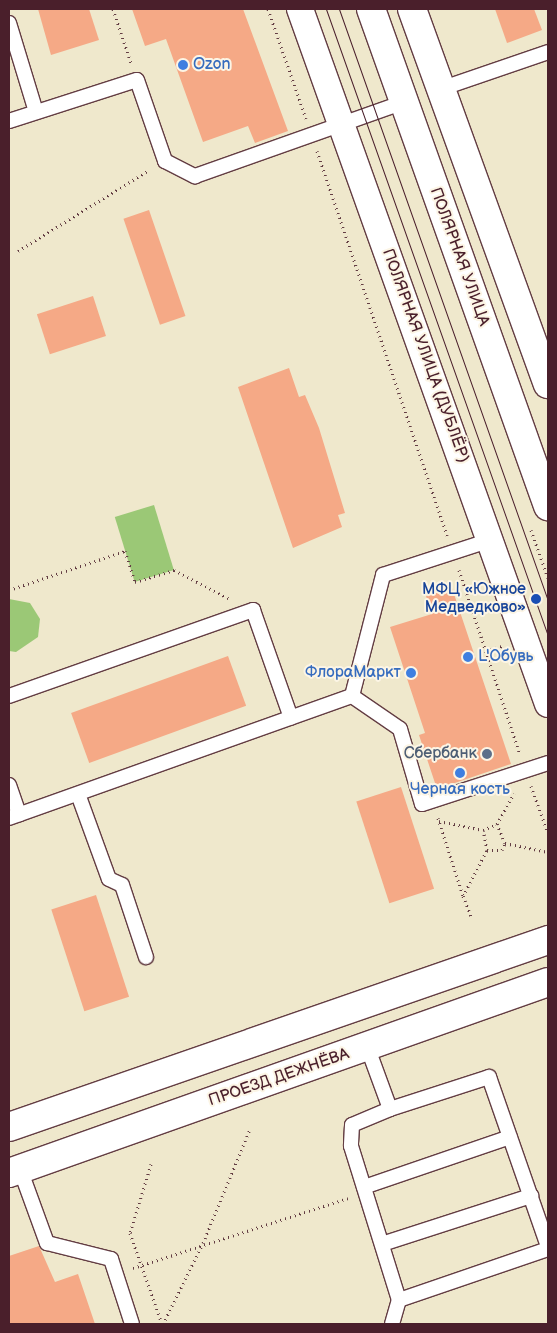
<!DOCTYPE html>
<html>
<head>
<meta charset="utf-8">
<style>
  body { margin:0 }
  #map { position:relative; width:557px; height:1333px; overflow:hidden; background:#efe8cc; font-family:"Balsamiq Sans",sans-serif }
  div>[style] { position:absolute }
  .green>* { inset:0; background:#9bc876; transform-origin:0 0 }
  .building>* { inset:0; background:#f5a986; transform-origin:0 0 }
  .path>* { height:3px; margin-top:-1.5px; transform-origin:0; background:repeating-linear-gradient(90deg,#633d43 0 1px,transparent 0 5px) }
  .roads { filter:drop-shadow(1px 0 #633d43) drop-shadow(-1px 0 #633d43) drop-shadow(0 1px #633d43) drop-shadow(0 -1px #633d43) }
  .lane>* { height:14px; margin:-7px; padding:0 7px; transform-origin:7px; border-radius:7px; background:#fff }
  .street>* { height:26px; margin:-13px; padding:0 13px; transform-origin:13px; border-radius:13px; background:#fff }
  .secondary>* { height:28px; margin:-14px; padding:0 14px; transform-origin:14px; border-radius:14px; background:#fff }
  .tram>* { height:1px; margin:-0.5px; padding:0 0.5px; transform-origin:0.5px; border-radius:0.5px; background:#4a1f2b }
  .dots>* { width:14px; height:14px; translate:-50% -50%; box-sizing:border-box; border:2px solid #fcf5e5; border-radius:50% }
  span { translate:-50% -50%; white-space:nowrap; text-align:center; line-height:1.15; -webkit-text-stroke:4px #fcf5e5; paint-order:stroke }
  .shop-label { font-size:16px; color:#366cbe }
  .left { translate:0 -50%; text-align:left }
  .right { translate:-100% -50%; text-align:right }
  .street-label { font-size:16px; color:#4a1f2b }
  .transit-label { font-size:16px; color:#164399 }
  .service-label { font-size:16px; color:#4e5e75 }
  .frame { position:absolute; inset:0; border:10px solid #4a1f2b; pointer-events:none }
</style>
</head>
<body>
<div id="map">
  <div class="green">
    <i style="left:154px;top:505px;width:68px;height:41px;rotate:73deg"></i>
    <i style="clip-path:polygon(9px 599px,30px 603px,40px 619px,38px 637px,16px 652px,9px 651px)"></i>
  </div>
  <div class="building">
    <i style="clip-path:polygon(38px 9px,89px 9px,99px 40px,51px 55px)"></i>
    <i style="clip-path:polygon(132px 9px,243px 9px,288px 131px,255px 143px,248px 126px,203px 142px,166px 39px,145px 46px)"></i>
    <i style="clip-path:polygon(495px 9px,534px 9px,542px 30px,507px 43px)"></i>
    <i style="left:149px;top:210px;width:112px;height:27px;rotate:71deg"></i>
    <i style="left:93px;top:296px;width:42px;height:59px;rotate:72deg"></i>
    <i style="clip-path:polygon(289px 368px,299px 397px,305px 395px,319px 428px,345px 513px,338px 515px,342px 527px,293px 548px,238px 387px)"></i>
    <i style="clip-path:polygon(452px 588px,511px 764px,437px 789px,419px 735px,425px 733px,390px 627px,432px 614px,426px 596px)"></i>
    <i style="left:228px;top:656px;width:53px;height:167px;rotate:70deg"></i>
    <i style="left:401px;top:787px;width:107px;height:47px;rotate:72deg"></i>
    <i style="left:96px;top:895px;width:107px;height:47px;rotate:72deg"></i>
    <i style="clip-path:polygon(39px 1246px,55px 1282px,78px 1274px,95px 1324px,9px 1324px,9px 1256px)"></i>
  </div>
  <div class="path">
    <i style="left:113px;top:9px;width:57px;rotate:71.6deg"></i>
    <i style="left:268px;top:9px;width:116px;rotate:70.9deg"></i>
    <i style="left:317px;top:151px;width:406px;rotate:71.3deg"></i>
    <i style="left:18px;top:251px;width:154px;rotate:-31.7deg"></i>
    <i style="left:531px;top:530px;width:51px;rotate:70.5deg"></i>
    <i style="left:459px;top:570px;width:194px;rotate:71.7deg"></i>
    <i style="left:9px;top:590px;width:122px;rotate:-18.6deg"></i>
    <i style="left:125px;top:551px;width:33px;rotate:72deg"></i>
    <i style="left:135px;top:582px;width:41px;rotate:-17.1deg"></i>
    <i style="left:174px;top:570px;width:63px;rotate:27.4deg"></i>
    <i style="left:486px;top:651px;width:17px;rotate:-17deg"></i>
    <i style="left:531px;top:786px;width:50px;rotate:70.1deg"></i>
    <i style="left:438px;top:818px;width:82px;rotate:72.2deg"></i>
    <i style="left:463px;top:896px;width:52px;rotate:-62.4deg"></i>
    <i style="left:487px;top:850px;width:20px;rotate:-101deg"></i>
    <i style="left:483px;top:830px;width:15px;rotate:-23deg"></i>
    <i style="left:497px;top:824px;width:35px;rotate:-61deg"></i>
    <i style="left:439px;top:821px;width:45px;rotate:11.6deg"></i>
    <i style="left:505px;top:843px;width:44px;rotate:11.8deg"></i>
    <i style="left:487px;top:850px;width:15px"></i>
    <i style="left:502px;top:850px;width:8px;rotate:-67deg"></i>
    <i style="left:505px;top:843px;width:21px;rotate:-113deg"></i>
    <i style="left:463px;top:896px;width:24px;rotate:68deg"></i>
    <i style="left:151px;top:1164px;width:72px;rotate:106.9deg"></i>
    <i style="left:130px;top:1233px;width:96px;rotate:70.6deg"></i>
    <i style="left:133px;top:1268px;width:226px;rotate:-18deg"></i>
    <i style="left:163px;top:1324px;width:90px;rotate:-63.7deg"></i>
    <i style="left:203px;top:1243px;width:123px;rotate:-67.6deg"></i>
  </div>
  <div class="roads">
    <div class="lane">
      <i style="left:9px;top:23px;width:93px;rotate:73.1deg"></i>
      <i style="left:440px;top:89px;width:114px;rotate:-18.9deg"></i>
      <i style="left:9px;top:121px;width:134px;rotate:-17.8deg"></i>
      <i style="left:137px;top:80px;width:86px;rotate:70.9deg"></i>
      <i style="left:165px;top:161px;width:34px;rotate:27deg"></i>
      <i style="left:195px;top:176px;width:222px;rotate:-19.5deg"></i>
      <i style="left:9px;top:696px;width:259px;rotate:-19.4deg"></i>
      <i style="left:253px;top:610px;width:114px;rotate:70.6deg"></i>
      <i style="left:352px;top:696px;width:58px;rotate:34.5deg"></i>
      <i style="left:400px;top:729px;width:78px;rotate:73.7deg"></i>
      <i style="left:422px;top:804px;width:133px;rotate:-18deg"></i>
      <i style="left:9px;top:785px;width:31px;rotate:71deg"></i>
      <i style="left:78px;top:794px;width:90px;rotate:70deg"></i>
      <i style="left:109px;top:879px;width:14px;rotate:25deg"></i>
      <i style="left:122px;top:885px;width:76px;rotate:71.6deg"></i>
      <i style="left:9px;top:818px;width:364px;rotate:-19.6deg"></i>
      <i style="left:352px;top:696px;width:125px;rotate:-75.6deg"></i>
      <i style="left:383px;top:575px;width:114px;rotate:-18deg"></i>
      <i style="left:367px;top:1046px;width:67px;rotate:69.9deg"></i>
      <i style="left:390px;top:1109px;width:41px;rotate:157.2deg"></i>
      <i style="left:352px;top:1125px;width:21px;rotate:93deg"></i>
      <i style="left:351px;top:1146px;width:161px;rotate:72.7deg"></i>
      <i style="left:390px;top:1109px;width:104px;rotate:-17.9deg"></i>
      <i style="left:489px;top:1077px;width:179px;rotate:70.8deg"></i>
      <i style="left:20px;top:1169px;width:79px;rotate:70deg"></i>
      <i style="left:47px;top:1243px;width:66px;rotate:14deg"></i>
      <i style="left:111px;top:1259px;width:68px;rotate:72.1deg"></i>
      <i style="left:364px;top:1187px;width:154px;rotate:-18.9deg"></i>
      <i style="left:382px;top:1244px;width:157px;rotate:-17.9deg"></i>
      <i style="left:392px;top:1324px;width:25px;rotate:-74deg"></i>
      <i style="left:399px;top:1300px;width:157px;rotate:-18.9deg"></i>
    </div>
    <div class="street">
      <i style="left:300px;top:9px;width:738px;rotate:70.36deg"></i>
    </div>
    <div class="secondary">
      <i style="left:371px;top:9px;width:528px;rotate:70.4deg"></i>
      <i style="left:412px;top:9px;width:399px;rotate:70.1deg"></i>
      <i style="left:9px;top:1127px;width:571px;rotate:-19.13deg"></i>
      <i style="left:9px;top:1173px;width:572px;rotate:-19.51deg"></i>
    </div>
  </div>
  <div class="tram">
    <i style="left:326px;top:9px;width:665px;rotate:70.5deg"></i>
    <i style="left:339px;top:9px;width:628px;rotate:70.55deg"></i>
  </div>
  <div class="dots">
    <i style="left:183px;top:65px;background:#3f7fe0"></i>
    <i style="left:536px;top:599px;background:#1a4fb4"></i>
    <i style="left:468px;top:657px;background:#3f7fe0"></i>
    <i style="left:411px;top:673px;background:#3f7fe0"></i>
    <i style="left:487px;top:754px;background:#5c6f8a"></i>
    <i style="left:460px;top:773px;background:#3f7fe0"></i>
  </div>
  <div class="shop-label">
    <span class="left" style="left:193px;top:65px">Ozon</span>
    <span class="left" style="left:478px;top:657px">L'Обувь</span>
    <span class="right" style="left:401px;top:673px">ФлораМаркт</span>
    <span style="left:460px;top:790px">Черная кость</span>
  </div>
  <div class="street-label">
    <span style="left:459px;top:257px;rotate:70deg">ПОЛЯРНАЯ УЛИЦА</span>
    <span style="left:425px;top:356px;rotate:70deg">ПОЛЯРНАЯ УЛИЦА (ДУБЛЁР)</span>
    <span style="left:279px;top:1078px;rotate:-19deg">ПРОЕЗД ДЕЖНЁВА</span>
  </div>
  <div class="transit-label">
    <span class="right" style="left:526px;top:599px">МФЦ «Южное<br>Медведково»</span>
  </div>
  <div class="service-label">
    <span class="right" style="left:477px;top:754px">Сбербанк</span>
  </div>
  <div class="frame"></div>
</div>
</body>
</html>
